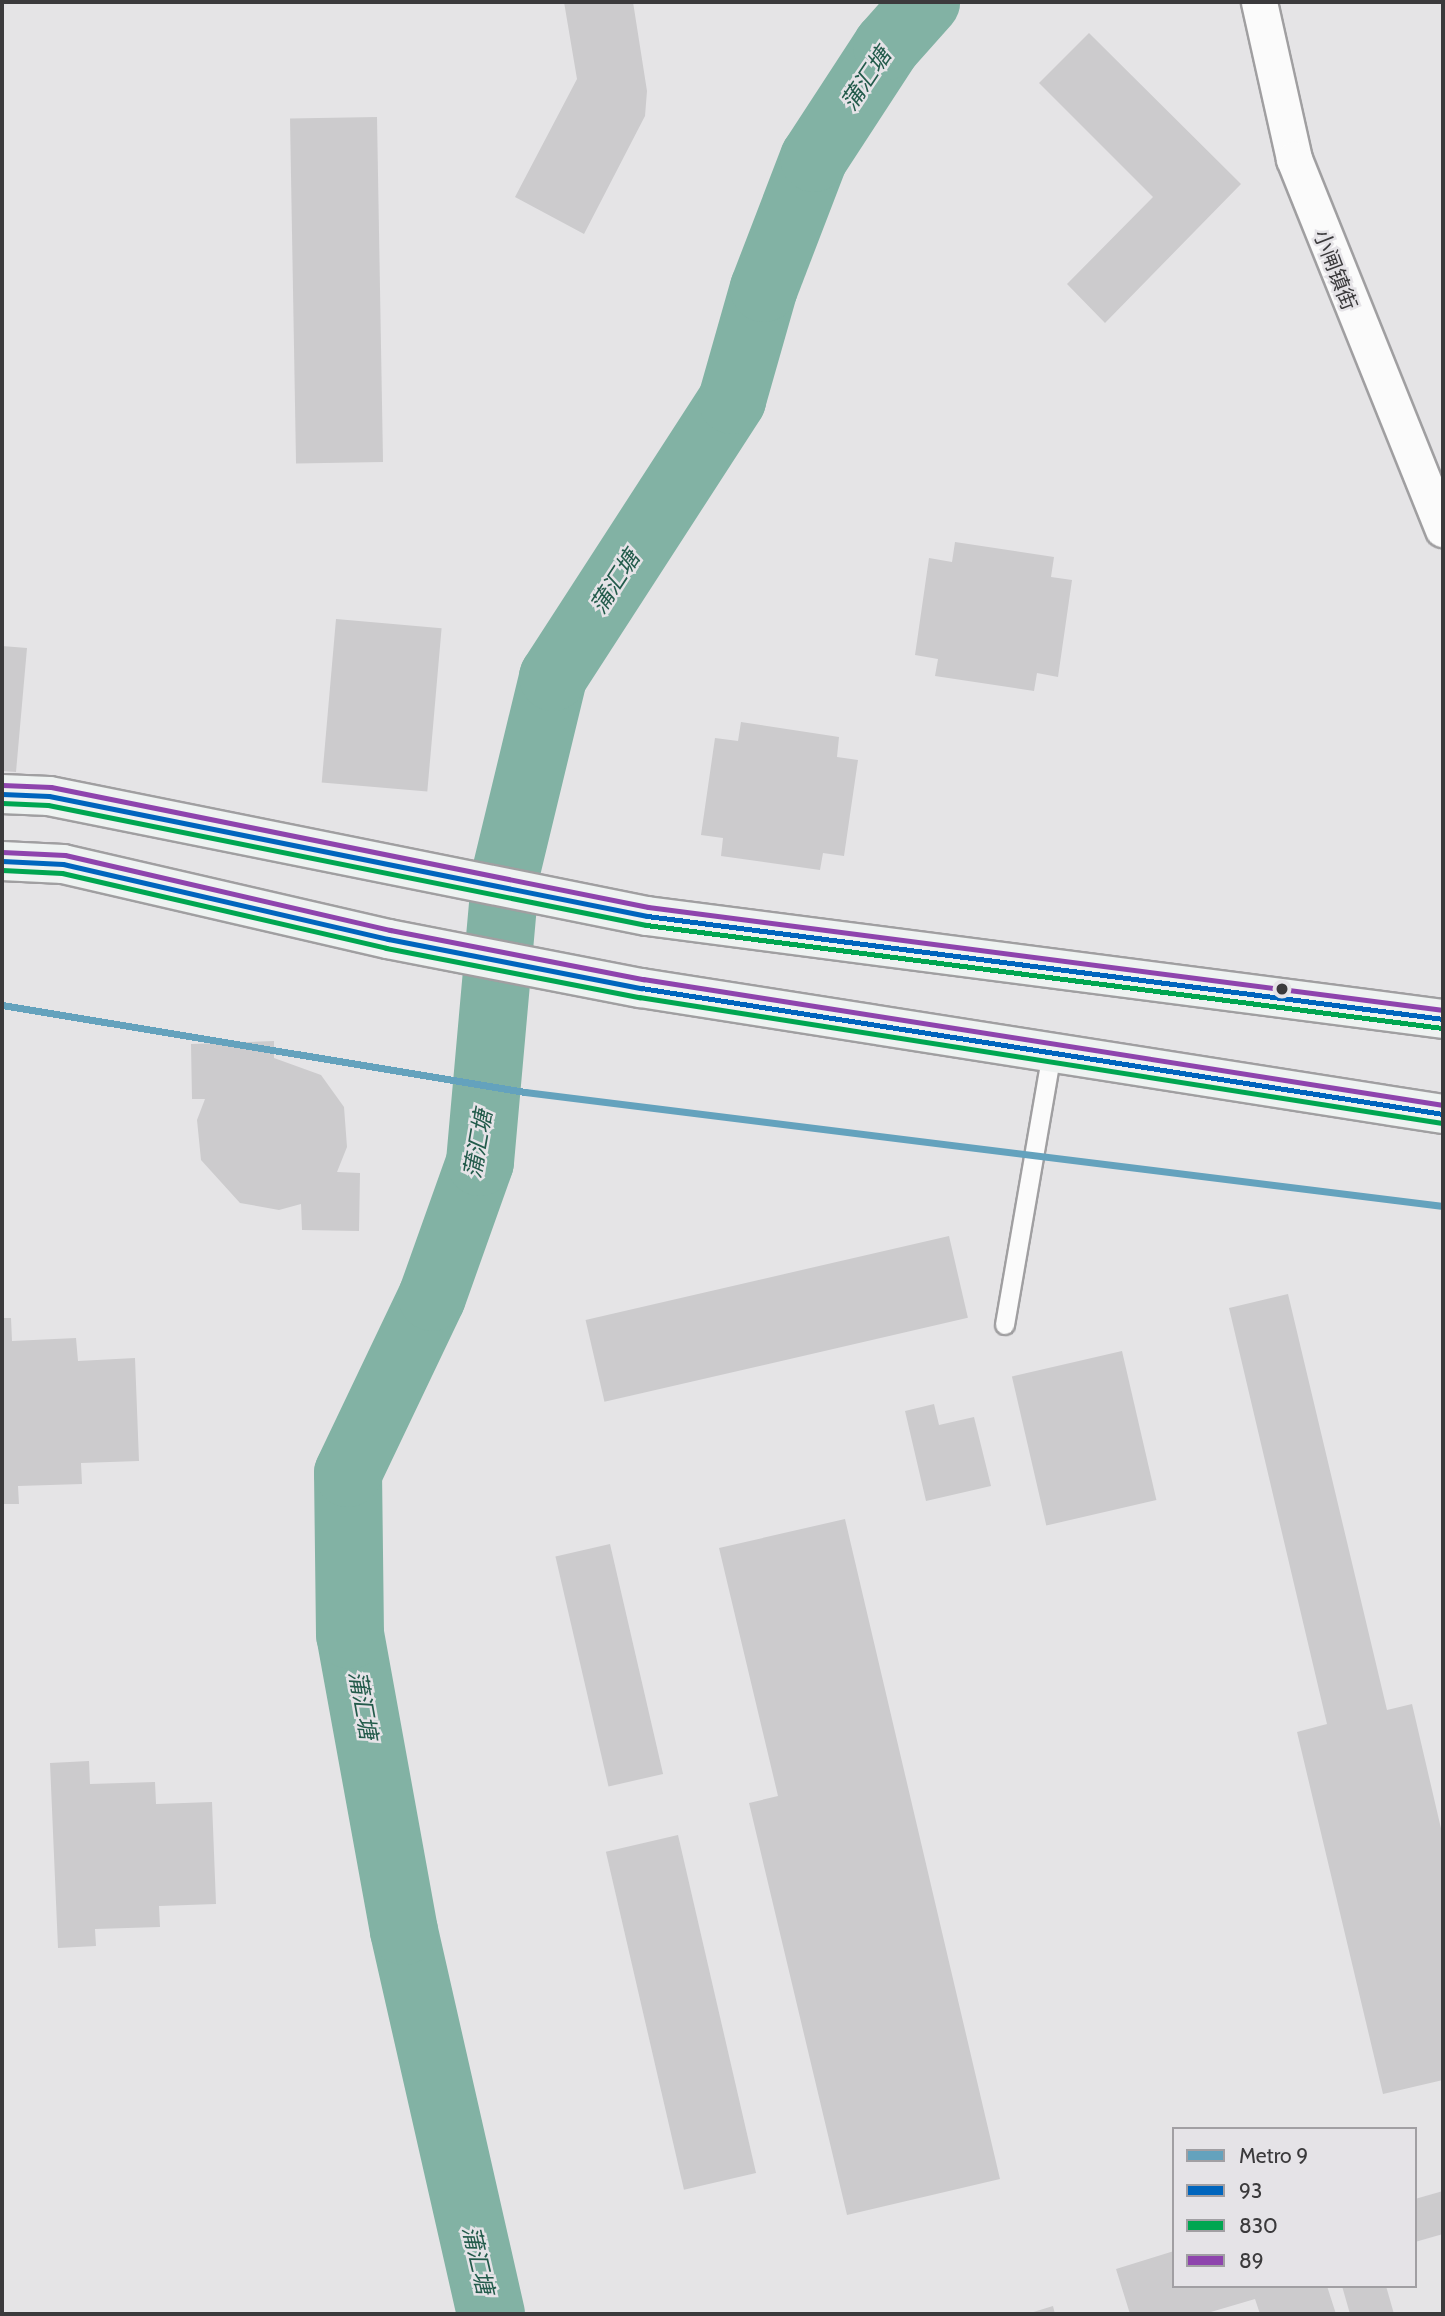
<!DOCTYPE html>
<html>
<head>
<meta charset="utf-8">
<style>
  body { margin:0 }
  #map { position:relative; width:1445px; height:2316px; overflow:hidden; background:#e5e4e6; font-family:Cabin,"Noto Sans SC",sans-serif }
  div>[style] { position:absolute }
  .river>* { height:68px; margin:-34px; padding:0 34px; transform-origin:34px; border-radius:34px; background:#82b2a4 }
  .building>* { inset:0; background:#cccbcd; transform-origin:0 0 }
  .roads { filter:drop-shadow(2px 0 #a09fa1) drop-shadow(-2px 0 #a09fa1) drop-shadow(0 2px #a09fa1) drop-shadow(0 -2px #a09fa1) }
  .lane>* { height:18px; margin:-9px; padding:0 9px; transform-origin:9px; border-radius:9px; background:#fbfbfb }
  .street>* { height:35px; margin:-17.5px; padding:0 17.5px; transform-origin:17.5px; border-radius:17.5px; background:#fbfbfb }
  .secondary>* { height:38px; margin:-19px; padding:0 19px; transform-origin:19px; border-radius:19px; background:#eef2f1 }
  .bus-1>* { height:5px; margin:-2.5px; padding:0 2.5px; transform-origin:2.5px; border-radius:2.5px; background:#0065bd }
  .bus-2>* { height:5px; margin:-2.5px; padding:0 2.5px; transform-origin:2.5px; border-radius:2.5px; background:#00a651 }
  .bus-3>* { height:5px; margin:-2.5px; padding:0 2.5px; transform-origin:2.5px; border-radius:2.5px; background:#8e44ad }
  .metro-1>* { height:7px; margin:-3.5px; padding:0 3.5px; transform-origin:3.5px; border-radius:3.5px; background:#64a2bd }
  .dots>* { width:19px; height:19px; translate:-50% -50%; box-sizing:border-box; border:4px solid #e5e3e7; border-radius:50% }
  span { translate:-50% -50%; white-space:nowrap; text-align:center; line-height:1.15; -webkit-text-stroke:5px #e5e3e7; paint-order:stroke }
  .street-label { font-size:21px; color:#3b3a3c }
  .water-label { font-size:23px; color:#235b4b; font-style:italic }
  .frame { position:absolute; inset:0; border:4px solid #3b3a3c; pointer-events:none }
  .legend { position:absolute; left:1172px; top:2127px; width:245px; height:161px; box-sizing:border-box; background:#e5e3e7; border:2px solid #a19fa3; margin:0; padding:9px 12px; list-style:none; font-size:21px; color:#3b3a3c }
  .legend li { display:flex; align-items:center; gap:14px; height:35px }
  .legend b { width:35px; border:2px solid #a19fa3 }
</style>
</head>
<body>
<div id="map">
  <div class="river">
    <i style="left:491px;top:2314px;width:393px;rotate:-102.8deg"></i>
    <i style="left:404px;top:1931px;width:301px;rotate:-100.3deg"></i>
    <i style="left:350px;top:1635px;width:162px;rotate:-90.7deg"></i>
    <i style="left:348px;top:1473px;width:195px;rotate:-64.5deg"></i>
    <i style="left:432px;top:1297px;width:143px;rotate:-70.4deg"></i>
    <i style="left:480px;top:1162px;width:291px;rotate:-84.9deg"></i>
    <i style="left:506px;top:872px;width:201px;rotate:-76.4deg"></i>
    <i style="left:553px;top:677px;width:330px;rotate:-57.1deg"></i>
    <i style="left:732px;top:400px;width:116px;rotate:-74.1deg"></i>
    <i style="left:764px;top:288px;width:139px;rotate:-69deg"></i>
    <i style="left:814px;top:158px;width:134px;rotate:-56.9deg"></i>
    <i style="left:887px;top:46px;width:59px;rotate:-48.4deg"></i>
  </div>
  <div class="building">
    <i style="clip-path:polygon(564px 2px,633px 2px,647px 91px,645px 116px,584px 234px,515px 197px,577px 79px)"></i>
    <i style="clip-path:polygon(1089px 33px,1241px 184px,1105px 323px,1067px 284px,1153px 197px,1039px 83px)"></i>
    <i style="left:377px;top:117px;width:345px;height:87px;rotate:89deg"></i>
    <i style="clip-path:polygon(955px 542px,1054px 557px,1051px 577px,1072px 580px,1058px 677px,1037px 673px,1034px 691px,935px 676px,938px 659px,915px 655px,929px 558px,952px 562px)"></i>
    <i style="left:336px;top:619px;width:106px;height:164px;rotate:5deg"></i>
    <i style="clip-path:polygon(2px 646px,27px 648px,16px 772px,2px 771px)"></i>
    <i style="clip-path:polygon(741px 722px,839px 737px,837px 757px,858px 760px,844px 856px,823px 853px,820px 870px,721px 856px,723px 838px,701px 835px,715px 738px,738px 741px)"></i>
    <i style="clip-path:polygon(274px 1041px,274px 1058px,321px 1075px,344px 1107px,347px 1147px,337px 1172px,360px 1173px,359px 1231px,302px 1230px,301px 1204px,279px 1210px,240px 1203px,201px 1160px,197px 1120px,205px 1099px,192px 1099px,191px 1044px)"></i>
    <i style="left:949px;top:1236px;width:84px;height:373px;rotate:77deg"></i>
    <i style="clip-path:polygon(1288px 1294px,1387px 1710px,1412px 1704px,1443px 1837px,1443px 2080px,1383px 2094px,1297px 1732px,1327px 1724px,1229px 1308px)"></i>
    <i style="clip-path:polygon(2px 1318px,11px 1318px,12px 1341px,76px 1338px,78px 1361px,135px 1358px,139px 1461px,81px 1463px,82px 1484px,18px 1486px,19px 1504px,2px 1504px)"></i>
    <i style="left:1122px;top:1351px;width:153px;height:113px;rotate:77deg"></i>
    <i style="clip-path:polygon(934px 1404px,939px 1425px,974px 1417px,991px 1486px,926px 1501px,905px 1411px)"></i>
    <i style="clip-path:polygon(845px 1519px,1000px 2179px,847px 2215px,749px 1803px,778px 1796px,719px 1548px)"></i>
    <i style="left:610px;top:1544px;width:236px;height:56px;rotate:77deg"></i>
    <i style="clip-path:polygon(89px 1761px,90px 1784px,155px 1782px,156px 1804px,212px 1802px,216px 1904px,159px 1906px,160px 1927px,95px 1929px,96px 1946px,58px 1948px,50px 1763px)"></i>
    <i style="left:678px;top:1835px;width:347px;height:74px;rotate:77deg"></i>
    <i style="clip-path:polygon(1443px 2191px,1443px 2234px,1415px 2242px,1415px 2199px)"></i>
    <i style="clip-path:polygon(1174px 2251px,1174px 2286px,1327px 2286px,1336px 2314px,1260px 2314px,1255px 2299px,1204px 2314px,1130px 2314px,1116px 2269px)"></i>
    <i style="clip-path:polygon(1342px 2286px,1386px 2286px,1394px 2314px,1350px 2314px)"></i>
    <i style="clip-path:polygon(1053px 2306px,1055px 2314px,1027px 2314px)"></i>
  </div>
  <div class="roads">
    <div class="lane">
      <i style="left:1005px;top:1325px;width:275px;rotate:-80.2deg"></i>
    </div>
    <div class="street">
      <i style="left:1259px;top:2px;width:161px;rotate:77.4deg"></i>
      <i style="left:1294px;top:159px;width:399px;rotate:68.1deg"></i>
    </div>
    <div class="secondary">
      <i style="left:2px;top:794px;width:47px;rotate:2.4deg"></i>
      <i style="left:49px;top:796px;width:610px;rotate:11.35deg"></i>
      <i style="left:647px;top:916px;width:803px;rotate:7.37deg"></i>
      <i style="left:2px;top:861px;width:61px;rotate:2.8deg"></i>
      <i style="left:63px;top:864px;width:334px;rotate:13deg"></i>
      <i style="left:388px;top:939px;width:258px;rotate:11deg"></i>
      <i style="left:641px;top:988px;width:812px;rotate:8.93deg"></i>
    </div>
  </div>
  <div class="bus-1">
    <i style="left:2px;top:794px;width:47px;rotate:2.4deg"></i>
    <i style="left:49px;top:796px;width:610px;rotate:11.35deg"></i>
    <i style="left:647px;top:916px;width:803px;rotate:7.37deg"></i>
    <i style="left:2px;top:861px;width:61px;rotate:2.8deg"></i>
    <i style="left:63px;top:864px;width:334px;rotate:13deg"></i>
    <i style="left:388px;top:939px;width:258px;rotate:11deg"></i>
    <i style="left:641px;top:988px;width:812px;rotate:8.93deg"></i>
  </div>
  <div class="bus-2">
    <i style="left:2px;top:803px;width:46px;rotate:2.5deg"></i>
    <i style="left:48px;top:805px;width:610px;rotate:11.35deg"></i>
    <i style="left:646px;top:925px;width:803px;rotate:7.37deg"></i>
    <i style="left:2px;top:870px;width:60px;rotate:2.9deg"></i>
    <i style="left:62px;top:873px;width:333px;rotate:13deg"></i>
    <i style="left:386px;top:948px;width:258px;rotate:11deg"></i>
    <i style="left:639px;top:997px;width:813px;rotate:8.92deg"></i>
  </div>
  <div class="bus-3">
    <i style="left:2px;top:785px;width:49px;rotate:2.3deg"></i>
    <i style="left:51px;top:787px;width:609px;rotate:11.37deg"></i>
    <i style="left:648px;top:907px;width:802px;rotate:7.38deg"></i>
    <i style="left:2px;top:852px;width:63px;rotate:2.7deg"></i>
    <i style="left:65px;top:855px;width:334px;rotate:13deg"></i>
    <i style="left:390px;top:930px;width:258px;rotate:11deg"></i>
    <i style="left:643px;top:979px;width:810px;rotate:8.95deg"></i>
  </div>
  <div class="metro-1">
    <i style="left:2px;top:1005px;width:530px;rotate:9.44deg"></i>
    <i style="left:525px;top:1092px;width:925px;rotate:7.08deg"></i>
  </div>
  <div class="dots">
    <i style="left:1282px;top:989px;background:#3b3a3c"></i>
  </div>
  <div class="street-label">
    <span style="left:1335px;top:270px;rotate:69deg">小闸镇街</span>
  </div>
  <div class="water-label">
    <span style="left:866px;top:79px;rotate:-56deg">蒲汇塘</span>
    <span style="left:615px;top:582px;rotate:-57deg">蒲汇塘</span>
    <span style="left:478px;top:1144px;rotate:-80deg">蒲汇塘</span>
    <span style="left:363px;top:1705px;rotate:80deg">蒲汇塘</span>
    <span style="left:478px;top:2260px;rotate:77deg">蒲汇塘</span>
  </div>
  <div class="frame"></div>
  <ul class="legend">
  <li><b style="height:9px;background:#64a2bd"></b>Metro 9</li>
  <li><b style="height:9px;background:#0065bd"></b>93</li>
  <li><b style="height:9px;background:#00a651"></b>830</li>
  <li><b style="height:9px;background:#8e44ad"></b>89</li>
  </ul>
</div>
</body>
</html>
